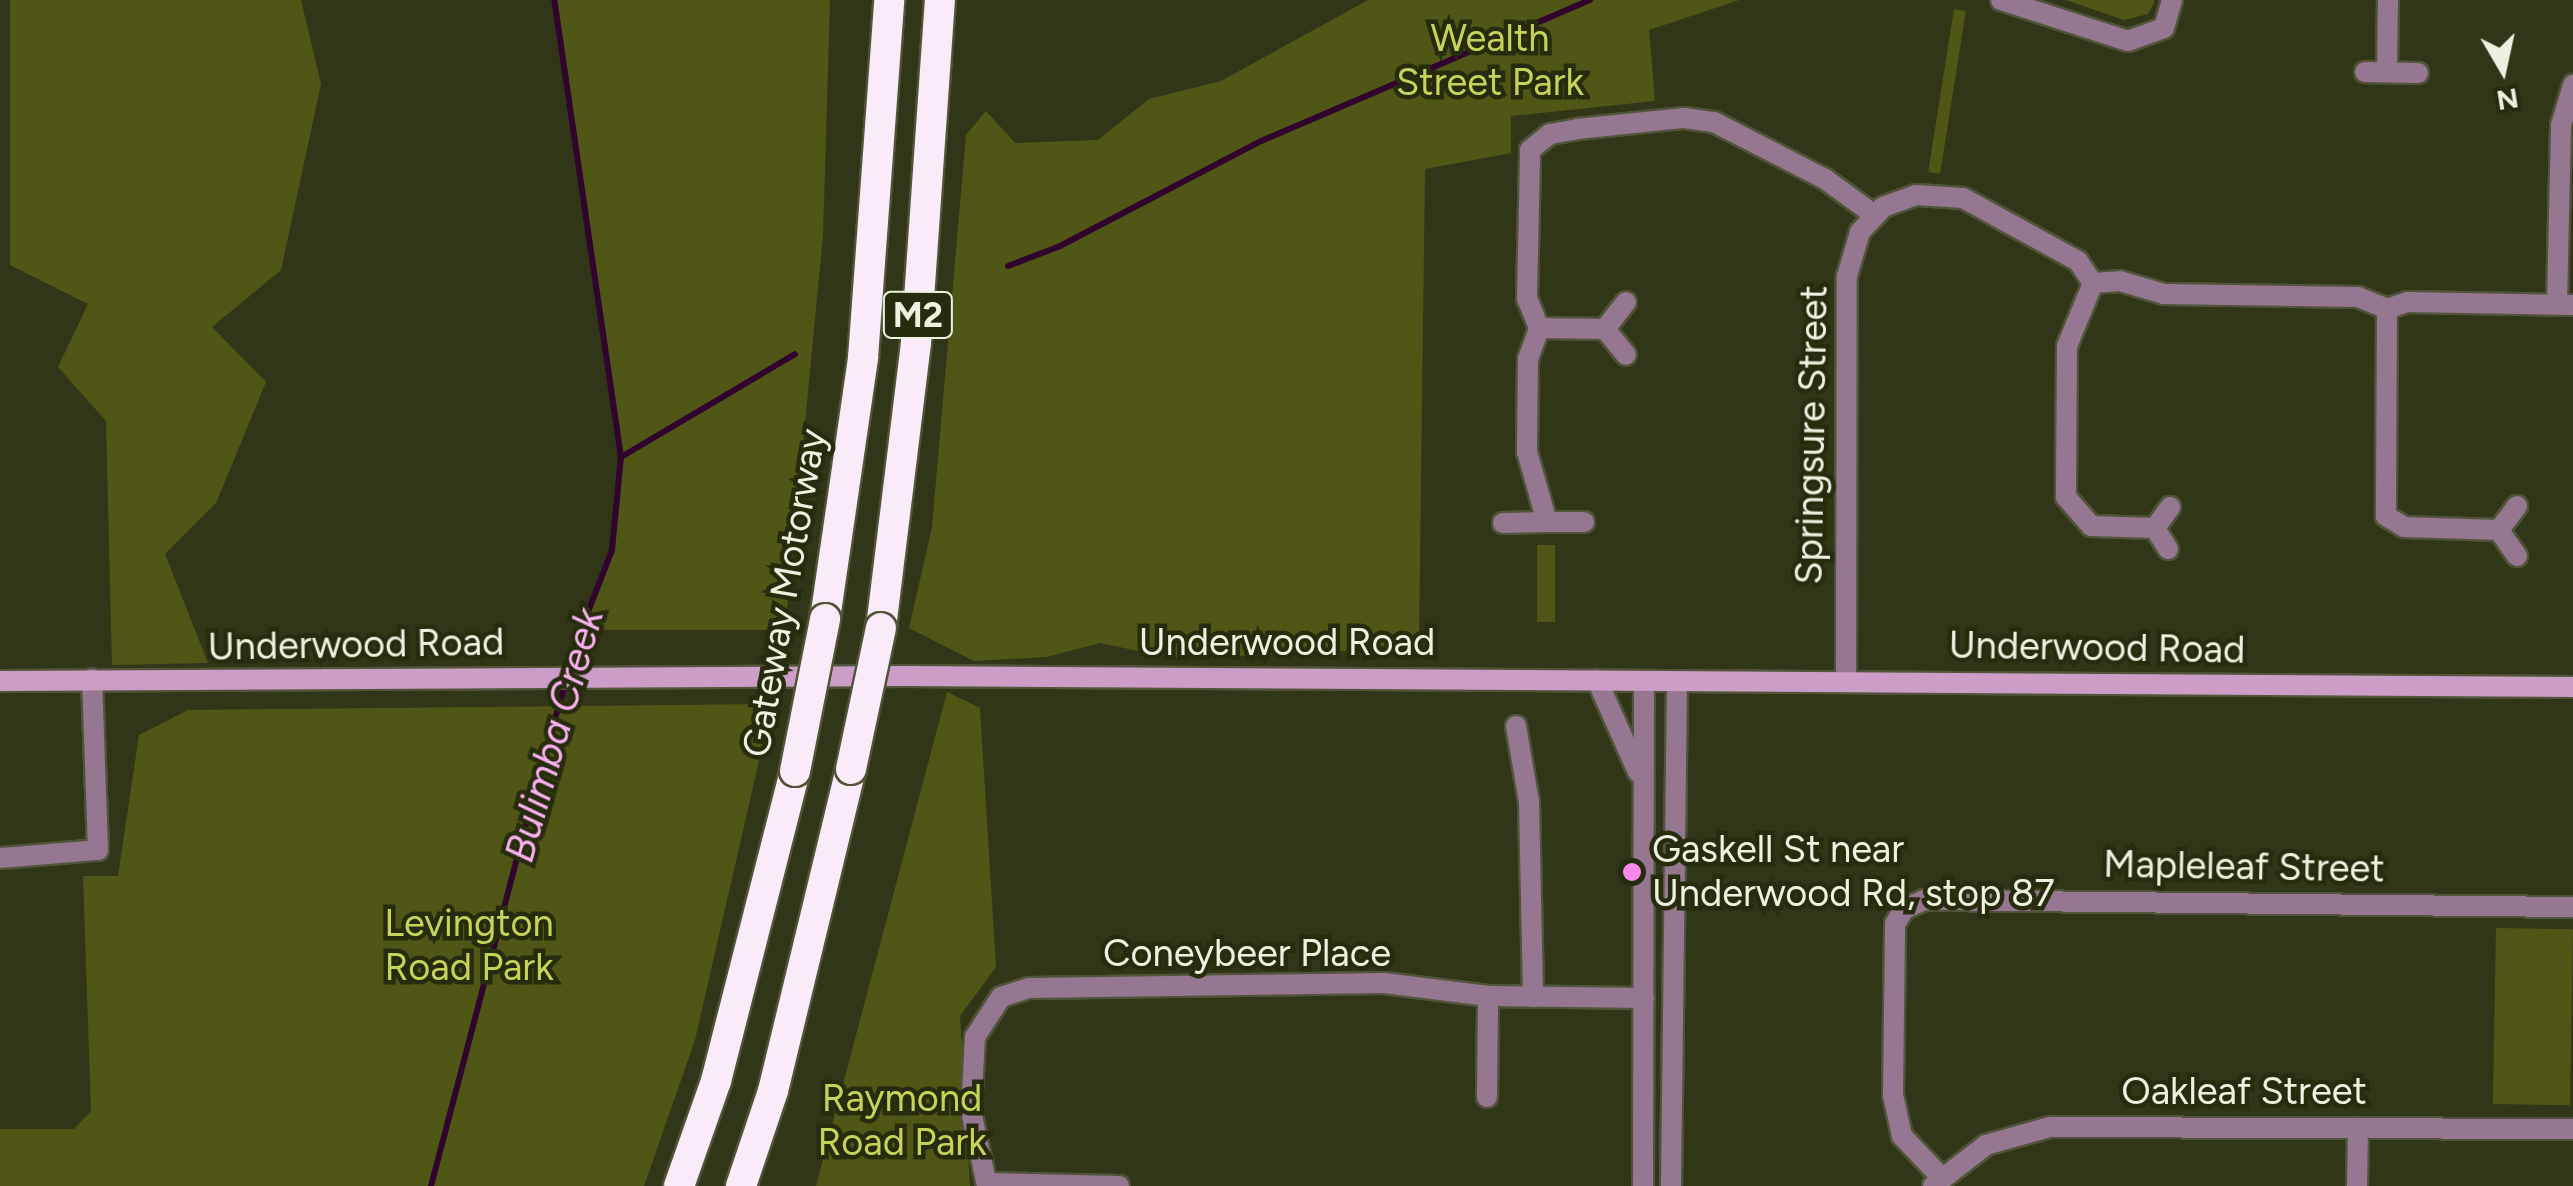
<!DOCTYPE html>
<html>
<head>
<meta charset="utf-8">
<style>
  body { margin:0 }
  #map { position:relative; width:2573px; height:1186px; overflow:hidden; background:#323618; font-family:Figtree,sans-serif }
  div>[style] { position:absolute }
  .green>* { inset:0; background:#505716; transform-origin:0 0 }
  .stream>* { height:6px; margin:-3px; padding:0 3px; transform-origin:3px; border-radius:3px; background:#31042e }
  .roads { filter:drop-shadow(2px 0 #505438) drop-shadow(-2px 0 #505438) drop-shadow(0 2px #505438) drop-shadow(0 -2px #505438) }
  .minor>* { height:20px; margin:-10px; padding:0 10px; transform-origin:10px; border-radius:10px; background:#957791 }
  .tertiary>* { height:20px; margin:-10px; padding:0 10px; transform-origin:10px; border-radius:10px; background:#957791 }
  .secondary>* { height:20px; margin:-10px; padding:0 10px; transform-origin:10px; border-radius:10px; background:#cc9dc6 }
  .motorway>* { height:30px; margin:-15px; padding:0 15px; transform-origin:15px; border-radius:15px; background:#faebf8 }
  .bridges { filter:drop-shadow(2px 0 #505438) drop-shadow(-2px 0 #505438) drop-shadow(0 2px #505438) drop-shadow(0 -2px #505438) }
  .motorway-bridge>* { height:30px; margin:-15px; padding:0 15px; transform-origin:15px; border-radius:15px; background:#faebf8 }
  .dots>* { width:28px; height:28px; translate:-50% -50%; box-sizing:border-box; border:5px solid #282c0e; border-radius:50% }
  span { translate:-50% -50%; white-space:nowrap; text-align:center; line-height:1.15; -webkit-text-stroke:9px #282c0e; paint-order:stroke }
  .shield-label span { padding:2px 8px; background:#282c0e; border:2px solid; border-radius:8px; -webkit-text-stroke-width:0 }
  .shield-label { font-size:35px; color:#eef1e0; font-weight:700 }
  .park-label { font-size:38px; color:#c5d35b }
  .street-label { font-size:38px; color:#eef1e0 }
  .poi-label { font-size:38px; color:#eef1e0 }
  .left { translate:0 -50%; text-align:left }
  .water-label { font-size:40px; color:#f8b0ef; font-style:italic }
  .north { position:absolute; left:2453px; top:20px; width:100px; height:100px; -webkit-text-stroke:8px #282c0e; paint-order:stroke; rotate:171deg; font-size:28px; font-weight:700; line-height:40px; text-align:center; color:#eef1e0 }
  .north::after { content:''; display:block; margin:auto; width:35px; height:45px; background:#eef1e0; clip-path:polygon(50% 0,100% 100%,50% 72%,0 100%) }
</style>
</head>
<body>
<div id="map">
  <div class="green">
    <i style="clip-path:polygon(10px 0,301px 0,321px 84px,281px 270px,212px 327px,266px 382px,216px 503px,165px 554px,208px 663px,112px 665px,106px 421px,58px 367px,88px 304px,10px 265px)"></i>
    <i style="clip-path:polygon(554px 0,830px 0,823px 236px,785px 630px,581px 630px,612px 550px,621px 457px)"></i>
    <i style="clip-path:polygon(1368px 0,1739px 0,1649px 30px,1655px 101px,1511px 116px,1511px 153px,1425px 169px,1419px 641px,1327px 653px,1172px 658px,1100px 643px,1047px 657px,974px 661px,909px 628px,932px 527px,966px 135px,986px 111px,1015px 143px,1098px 140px,1149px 99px,1221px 81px)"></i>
    <i style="clip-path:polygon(2066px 0,2154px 0,2154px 3px,2148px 14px,2124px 20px)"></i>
    <i style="left:1954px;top:9px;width:12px;height:165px;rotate:9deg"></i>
    <i style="left:1537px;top:545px;width:18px;height:77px"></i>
    <i style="clip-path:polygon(947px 692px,980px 708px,996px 967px,960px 1016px,970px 1186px,816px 1186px)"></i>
    <i style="clip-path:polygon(772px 704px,695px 1040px,644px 1186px,0 1186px,0 1129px,74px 1129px,91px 1111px,83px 876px,118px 876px,139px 735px,188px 710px)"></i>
    <i style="left:2496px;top:928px;width:77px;height:176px;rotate:1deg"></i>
  </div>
  <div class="stream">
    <i style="left:1008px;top:266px;width:56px;rotate:-21deg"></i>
    <i style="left:1060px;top:246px;width:227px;rotate:-27.6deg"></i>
    <i style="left:1261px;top:141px;width:358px;rotate:-23.2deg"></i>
    <i style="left:621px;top:457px;width:202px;rotate:-30.6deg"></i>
    <i style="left:431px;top:1186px;width:445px;rotate:-75.3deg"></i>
    <i style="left:544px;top:756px;width:131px;rotate:-73.6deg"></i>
    <i style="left:581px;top:630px;width:86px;rotate:-68.8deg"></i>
    <i style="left:612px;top:550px;width:93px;rotate:-84.5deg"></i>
    <i style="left:621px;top:457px;width:462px;rotate:-98.3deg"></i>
  </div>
  <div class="roads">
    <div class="minor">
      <i style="left:2001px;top:0;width:133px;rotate:17.9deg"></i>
      <i style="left:2128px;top:41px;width:38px;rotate:-20deg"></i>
      <i style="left:2164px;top:28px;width:29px;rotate:-74deg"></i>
      <i style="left:2387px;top:69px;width:69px;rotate:-89.2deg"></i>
      <i style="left:2365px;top:72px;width:53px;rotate:1.1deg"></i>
      <i style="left:2093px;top:283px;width:68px;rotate:112.4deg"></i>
      <i style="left:2067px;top:346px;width:151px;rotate:90.4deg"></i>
      <i style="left:2066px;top:497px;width:38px;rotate:49deg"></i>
      <i style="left:2091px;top:526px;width:64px;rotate:1.8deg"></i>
      <i style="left:2557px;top:304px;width:179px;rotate:-88.7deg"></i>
      <i style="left:2561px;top:125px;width:42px;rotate:-73.3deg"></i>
      <i style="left:2387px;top:309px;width:207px;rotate:90.3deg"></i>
      <i style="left:2386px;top:516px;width:21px;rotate:31deg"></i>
      <i style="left:2404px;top:527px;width:95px;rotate:1.8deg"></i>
      <i style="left:1539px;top:328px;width:66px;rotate:0.9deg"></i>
      <i style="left:1605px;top:329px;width:34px;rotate:-52deg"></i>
      <i style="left:1605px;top:329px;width:33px;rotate:51deg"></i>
      <i style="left:1584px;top:522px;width:37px;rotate:180deg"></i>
      <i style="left:1547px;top:522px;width:73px;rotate:-105.9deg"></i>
      <i style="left:1527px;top:452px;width:93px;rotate:-89.4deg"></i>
      <i style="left:1528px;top:359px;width:33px;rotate:-70deg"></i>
      <i style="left:1539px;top:328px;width:31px;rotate:-112deg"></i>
      <i style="left:1527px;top:299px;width:149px;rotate:-88.8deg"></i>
      <i style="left:1530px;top:150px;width:26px;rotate:-39deg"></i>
      <i style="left:1550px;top:134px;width:27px;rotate:-10deg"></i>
      <i style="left:1577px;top:129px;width:108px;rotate:-5.9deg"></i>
      <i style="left:1684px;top:118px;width:30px;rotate:8deg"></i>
      <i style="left:1714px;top:122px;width:125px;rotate:27.2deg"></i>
      <i style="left:1825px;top:179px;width:59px;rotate:36.1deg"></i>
      <i style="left:1503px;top:523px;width:44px;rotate:-1.3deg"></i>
      <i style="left:2168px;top:549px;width:25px;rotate:-122deg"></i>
      <i style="left:2155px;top:528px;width:26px;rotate:-54deg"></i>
      <i style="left:2517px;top:556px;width:32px;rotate:-125deg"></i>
      <i style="left:2499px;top:530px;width:30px;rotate:-53deg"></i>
      <i style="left:1846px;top:681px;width:405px;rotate:-89.9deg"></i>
      <i style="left:1847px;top:276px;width:46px;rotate:-73.5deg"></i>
      <i style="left:1860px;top:232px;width:34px;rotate:-47deg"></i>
      <i style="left:1883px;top:207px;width:35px;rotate:-20deg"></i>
      <i style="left:1916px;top:195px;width:47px;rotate:3.7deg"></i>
      <i style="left:1963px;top:198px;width:131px;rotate:28.7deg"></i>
      <i style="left:2078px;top:261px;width:27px;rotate:56deg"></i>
      <i style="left:2093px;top:283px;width:27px;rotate:-4deg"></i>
      <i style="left:2120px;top:281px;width:46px;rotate:16.5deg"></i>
      <i style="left:2164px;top:294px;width:194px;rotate:0.9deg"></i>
      <i style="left:2358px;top:297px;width:31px;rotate:22deg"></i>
      <i style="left:2387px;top:309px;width:21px;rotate:-19deg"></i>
      <i style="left:2407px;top:302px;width:166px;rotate:1deg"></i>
      <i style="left:1516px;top:726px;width:77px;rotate:80.3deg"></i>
      <i style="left:1529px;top:802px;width:195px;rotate:88.8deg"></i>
      <i style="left:0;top:858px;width:98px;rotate:-4.7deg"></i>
      <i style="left:98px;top:850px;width:171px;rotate:-92deg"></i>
      <i style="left:1487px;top:1097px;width:101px;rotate:-89.4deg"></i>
      <i style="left:1941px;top:1177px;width:57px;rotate:-133.6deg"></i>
      <i style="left:1902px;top:1136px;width:42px;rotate:-102.4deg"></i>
      <i style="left:1893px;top:1095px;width:171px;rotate:-89.3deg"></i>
      <i style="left:1895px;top:924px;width:17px;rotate:-59deg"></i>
      <i style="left:1904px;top:909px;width:22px;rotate:-24deg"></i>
      <i style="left:1924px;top:900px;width:649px;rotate:0.62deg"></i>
      <i style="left:987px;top:1183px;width:132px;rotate:1.3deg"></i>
      <i style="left:987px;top:1186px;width:77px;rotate:-102deg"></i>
      <i style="left:971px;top:1111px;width:74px;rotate:-86.9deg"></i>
      <i style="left:975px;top:1037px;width:48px;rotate:-57deg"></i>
      <i style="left:1001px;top:997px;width:29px;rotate:-18deg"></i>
      <i style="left:1029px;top:988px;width:355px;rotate:-0.8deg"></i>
      <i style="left:1384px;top:983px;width:105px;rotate:7.1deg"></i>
      <i style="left:1488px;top:996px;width:156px;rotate:0.7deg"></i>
      <i style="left:1933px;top:1186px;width:67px;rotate:-37.7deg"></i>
      <i style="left:1986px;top:1145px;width:66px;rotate:-15.7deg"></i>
      <i style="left:2050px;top:1127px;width:523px;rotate:0.22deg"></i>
      <i style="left:2357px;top:1186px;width:58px;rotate:-89deg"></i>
    </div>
    <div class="tertiary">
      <i style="left:1597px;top:680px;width:101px;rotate:66deg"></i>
      <i style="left:1643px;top:1186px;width:505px;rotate:-89.89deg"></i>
      <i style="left:1671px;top:1186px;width:505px;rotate:-89.32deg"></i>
    </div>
    <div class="secondary">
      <i style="left:0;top:681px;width:907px;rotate:-0.32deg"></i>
      <i style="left:907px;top:676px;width:1666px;rotate:0.38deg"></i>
    </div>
    <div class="motorway">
      <i style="left:825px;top:619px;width:264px;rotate:-81.7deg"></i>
      <i style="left:863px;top:358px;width:359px;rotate:-85.8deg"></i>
      <i style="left:881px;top:628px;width:288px;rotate:-83deg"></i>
      <i style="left:916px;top:342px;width:343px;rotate:-86deg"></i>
      <i style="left:679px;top:1186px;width:111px;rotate:-70.6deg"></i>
      <i style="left:716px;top:1081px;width:320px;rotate:-75.7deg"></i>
      <i style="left:741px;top:1186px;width:100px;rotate:-71.4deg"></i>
      <i style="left:773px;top:1091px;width:331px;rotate:-76.4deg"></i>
    </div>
  </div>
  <div class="bridges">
    <div class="motorway-bridge">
      <i style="left:851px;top:769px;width:144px;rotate:-78deg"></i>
      <i style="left:795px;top:771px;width:155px;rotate:-78.8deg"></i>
    </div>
  </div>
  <div class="dots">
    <i style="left:1632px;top:872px;background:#f788ec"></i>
  </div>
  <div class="shield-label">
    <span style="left:918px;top:315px">M2</span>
  </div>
  <div class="park-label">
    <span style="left:1490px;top:61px">Wealth<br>Street Park</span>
    <span style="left:469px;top:946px">Levington<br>Road Park</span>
    <span style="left:902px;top:1121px">Raymond<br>Road Park</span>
  </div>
  <div class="street-label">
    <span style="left:1812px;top:435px;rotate:-89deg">Springsure Street</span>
    <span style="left:785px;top:593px;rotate:-80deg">Gateway Motorway</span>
    <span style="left:1287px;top:643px">Underwood Road</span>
    <span style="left:356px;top:645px;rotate:-1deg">Underwood Road</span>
    <span style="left:2097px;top:648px;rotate:1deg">Underwood Road</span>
    <span style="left:2244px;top:867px;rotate:1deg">Mapleleaf Street</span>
    <span style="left:1247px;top:954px">Coneybeer Place</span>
    <span style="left:2244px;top:1092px">Oakleaf Street</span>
  </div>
  <div class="poi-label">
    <span class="left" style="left:1652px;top:872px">Gaskell St near<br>Underwood Rd, stop 87</span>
  </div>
  <div class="water-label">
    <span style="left:554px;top:735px;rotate:-74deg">Bulimba Creek</span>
  </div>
  <div class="north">N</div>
</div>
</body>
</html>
